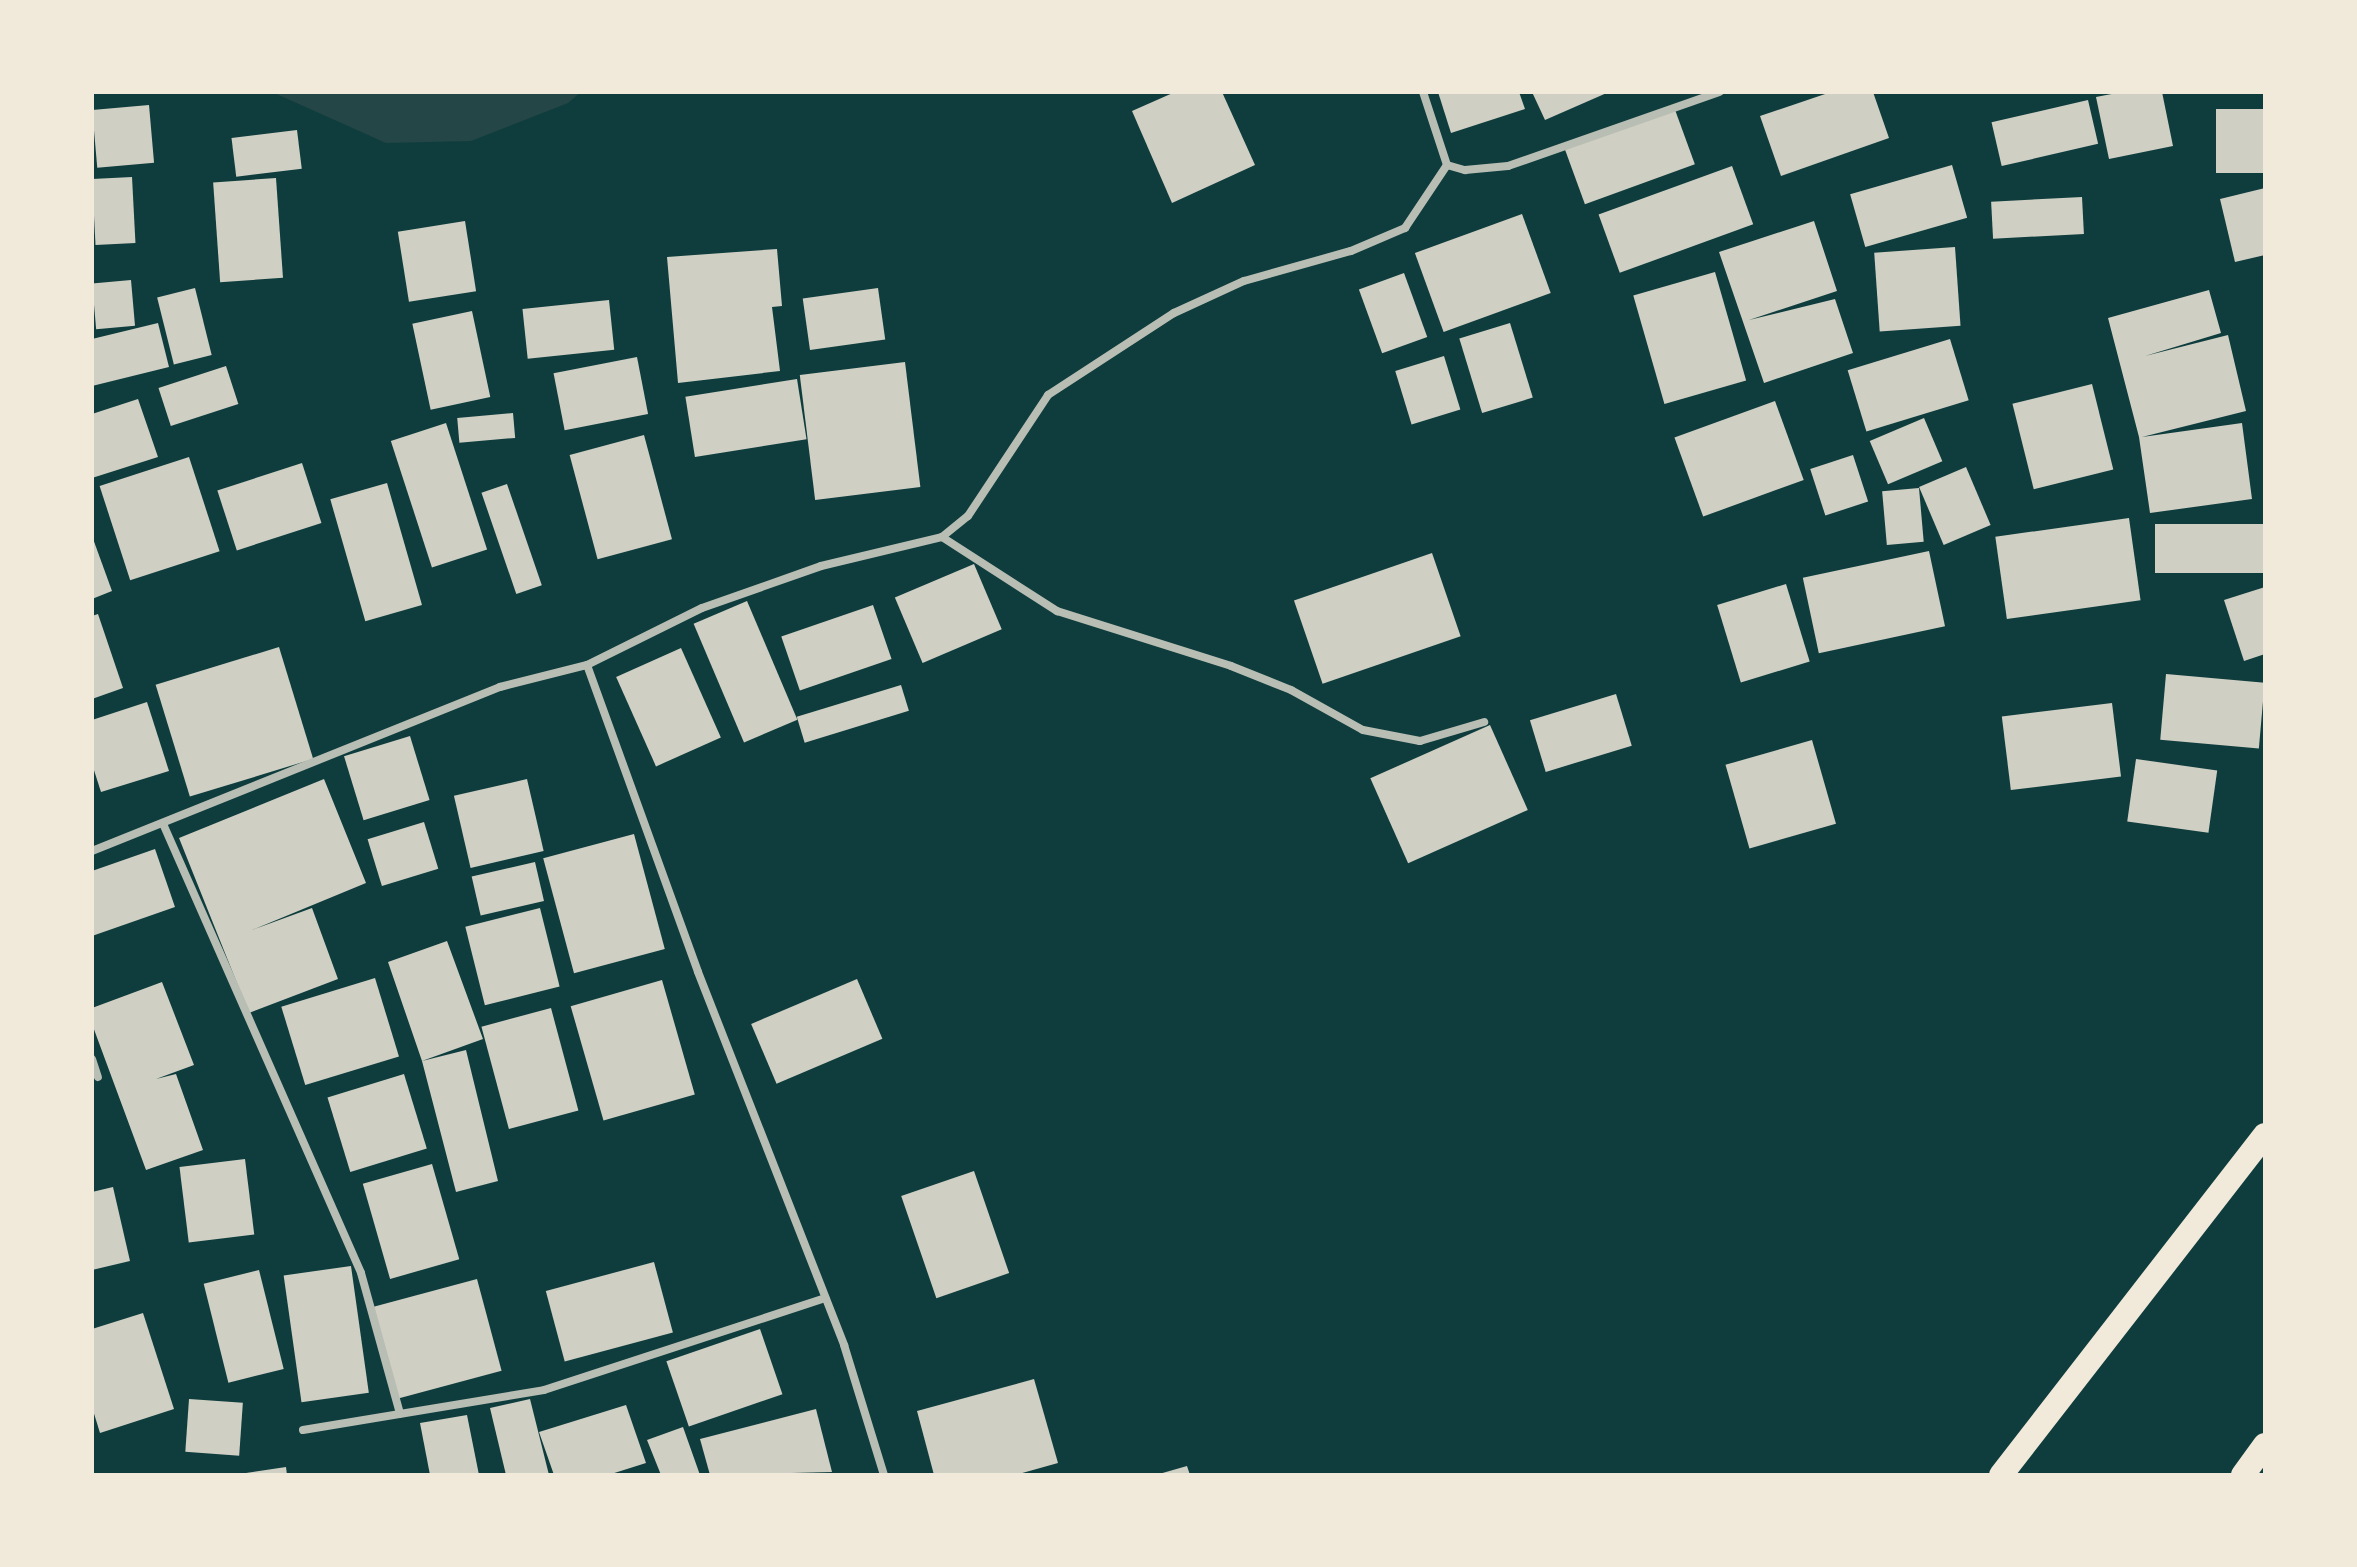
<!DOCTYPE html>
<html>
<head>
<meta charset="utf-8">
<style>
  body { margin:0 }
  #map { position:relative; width:2357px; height:1567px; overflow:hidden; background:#0f3d3e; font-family:"Asap Condensed",sans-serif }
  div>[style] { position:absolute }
  .green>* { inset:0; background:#244646 }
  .building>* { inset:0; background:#cfcfc3; transform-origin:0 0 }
  .minor>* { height:8px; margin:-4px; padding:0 4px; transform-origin:4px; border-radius:4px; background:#b8beb3 }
  .motorway>* { height:24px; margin:-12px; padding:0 12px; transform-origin:12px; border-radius:12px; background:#f1e9da }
  span { translate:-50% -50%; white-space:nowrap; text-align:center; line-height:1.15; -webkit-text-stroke:6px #f1e9da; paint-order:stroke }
  .frame { position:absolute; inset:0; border:94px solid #f1e9da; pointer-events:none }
</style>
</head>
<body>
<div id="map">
  <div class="green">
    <i style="clip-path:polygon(272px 92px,581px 92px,568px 103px,471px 141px,386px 143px)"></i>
  </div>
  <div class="building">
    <i style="clip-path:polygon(1175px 92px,1222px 92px,1255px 165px,1172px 203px,1132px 111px)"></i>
    <i style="clip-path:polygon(1438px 92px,1519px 92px,1525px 109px,1451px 133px)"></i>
    <i style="clip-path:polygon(1532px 92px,1609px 92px,1545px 120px)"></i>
    <i style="clip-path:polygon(1831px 92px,1873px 92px,1889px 138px,1781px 176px,1760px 116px)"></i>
    <i style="clip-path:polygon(2122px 92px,2162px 92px,2173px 146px,2109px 159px,2096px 97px)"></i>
    <i style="left:2088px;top:100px;width:45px;height:99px;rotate:77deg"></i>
    <i style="left:149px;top:105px;width:58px;height:57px;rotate:85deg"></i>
    <i style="left:1674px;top:107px;width:61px;height:117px;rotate:70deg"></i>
    <i style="left:2265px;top:109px;width:64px;height:49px;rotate:90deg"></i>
    <i style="left:297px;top:130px;width:39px;height:66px;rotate:83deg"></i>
    <i style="left:1952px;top:165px;width:55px;height:106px;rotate:74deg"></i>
    <i style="left:1732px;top:166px;width:62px;height:142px;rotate:70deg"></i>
    <i style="left:132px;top:177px;width:66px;height:40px;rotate:87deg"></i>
    <i style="left:276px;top:178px;width:100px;height:63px;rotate:86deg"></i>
    <i style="clip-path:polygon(2265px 188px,2265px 255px,2235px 262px,2220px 199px)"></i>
    <i style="left:2082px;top:197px;width:37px;height:91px;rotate:87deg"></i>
    <i style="left:1522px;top:214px;width:84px;height:114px;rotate:70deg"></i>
    <i style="left:465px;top:221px;width:71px;height:68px;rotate:81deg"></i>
    <i style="clip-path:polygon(1814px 221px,1837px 291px,1749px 320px,1835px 299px,1853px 353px,1764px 383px,1719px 252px)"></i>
    <i style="left:1955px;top:247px;width:79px;height:81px;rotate:86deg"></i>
    <i style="clip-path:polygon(777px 249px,782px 306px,772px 307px,780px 371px,678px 383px,667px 257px)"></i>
    <i style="left:1715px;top:272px;width:113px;height:85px;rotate:74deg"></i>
    <i style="left:1404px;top:273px;width:68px;height:48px;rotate:70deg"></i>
    <i style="left:131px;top:280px;width:46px;height:39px;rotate:85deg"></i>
    <i style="left:195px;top:288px;width:69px;height:39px;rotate:76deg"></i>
    <i style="left:878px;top:288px;width:52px;height:76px;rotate:82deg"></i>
    <i style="clip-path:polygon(2209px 290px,2221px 333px,2145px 356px,2228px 335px,2246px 411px,2142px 437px,2242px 423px,2252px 499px,2150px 513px,2139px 437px,2108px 318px)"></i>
    <i style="left:609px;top:300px;width:50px;height:87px;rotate:84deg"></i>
    <i style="left:472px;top:311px;width:88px;height:61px;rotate:78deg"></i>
    <i style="clip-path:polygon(158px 323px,169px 367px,92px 386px,92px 339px)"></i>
    <i style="left:1510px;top:323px;width:78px;height:53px;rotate:73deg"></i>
    <i style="left:1950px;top:339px;width:64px;height:107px;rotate:73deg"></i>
    <i style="left:1444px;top:356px;width:56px;height:51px;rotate:73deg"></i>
    <i style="left:637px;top:357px;width:58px;height:85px;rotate:79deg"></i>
    <i style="left:905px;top:362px;width:126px;height:106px;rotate:83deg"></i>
    <i style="left:226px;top:366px;width:40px;height:71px;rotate:72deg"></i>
    <i style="left:797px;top:379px;width:61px;height:113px;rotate:81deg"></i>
    <i style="left:2092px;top:384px;width:88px;height:82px;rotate:76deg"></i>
    <i style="clip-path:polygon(138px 399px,158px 457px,92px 478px,92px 414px)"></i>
    <i style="left:1775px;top:401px;width:84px;height:107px;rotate:70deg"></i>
    <i style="left:513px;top:413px;width:25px;height:56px;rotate:85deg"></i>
    <i style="left:1924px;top:418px;width:47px;height:59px;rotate:67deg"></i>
    <i style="left:446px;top:423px;width:133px;height:58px;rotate:72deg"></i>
    <i style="left:644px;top:435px;width:108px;height:77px;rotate:75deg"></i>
    <i style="left:1853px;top:455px;width:49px;height:45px;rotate:72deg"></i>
    <i style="left:189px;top:457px;width:99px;height:94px;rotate:72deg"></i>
    <i style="left:302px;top:463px;width:63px;height:89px;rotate:72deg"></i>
    <i style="left:1966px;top:467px;width:63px;height:51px;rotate:67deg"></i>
    <i style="left:387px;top:483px;width:127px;height:59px;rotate:74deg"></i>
    <i style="left:507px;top:484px;width:107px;height:27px;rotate:71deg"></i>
    <i style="left:1919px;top:488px;width:54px;height:37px;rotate:85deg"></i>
    <i style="left:2129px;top:518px;width:83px;height:135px;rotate:82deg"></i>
    <i style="left:2265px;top:524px;width:49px;height:110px;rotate:90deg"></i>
    <i style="clip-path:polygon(92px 536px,112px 591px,92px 599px)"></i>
    <i style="left:1929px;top:551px;width:77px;height:129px;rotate:78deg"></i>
    <i style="left:1432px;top:553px;width:88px;height:146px;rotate:71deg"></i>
    <i style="left:974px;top:564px;width:71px;height:86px;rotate:67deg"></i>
    <i style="left:1786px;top:584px;width:81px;height:72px;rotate:73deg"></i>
    <i style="clip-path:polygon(2265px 587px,2265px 654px,2244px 661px,2224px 600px)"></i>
    <i style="left:747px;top:601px;width:129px;height:58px;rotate:67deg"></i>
    <i style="left:873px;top:605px;width:57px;height:97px;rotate:71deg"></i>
    <i style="clip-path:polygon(98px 614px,123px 688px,92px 699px,92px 616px)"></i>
    <i style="left:279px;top:647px;width:117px;height:129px;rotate:73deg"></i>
    <i style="left:681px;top:648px;width:98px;height:71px;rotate:66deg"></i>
    <i style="left:2166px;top:674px;width:99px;height:66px;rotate:5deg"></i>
    <i style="left:901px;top:685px;width:27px;height:109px;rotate:73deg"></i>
    <i style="left:1616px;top:694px;width:54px;height:90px;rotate:73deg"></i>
    <i style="clip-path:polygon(147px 702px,169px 771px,101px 792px,92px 764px,92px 720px)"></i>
    <i style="left:2112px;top:703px;width:74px;height:111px;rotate:83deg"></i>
    <i style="left:1490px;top:725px;width:93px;height:131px;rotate:66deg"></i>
    <i style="left:410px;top:736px;width:67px;height:69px;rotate:73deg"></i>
    <i style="left:1812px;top:740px;width:87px;height:90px;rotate:74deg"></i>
    <i style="left:2136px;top:759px;width:82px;height:63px;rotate:8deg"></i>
    <i style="clip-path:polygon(324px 779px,366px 883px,252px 930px,312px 908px,338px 979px,249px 1013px,179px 838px)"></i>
    <i style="left:527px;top:779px;width:74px;height:75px;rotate:77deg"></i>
    <i style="left:424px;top:822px;width:49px;height:59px;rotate:73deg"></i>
    <i style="left:634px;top:834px;width:119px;height:94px;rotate:75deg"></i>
    <i style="clip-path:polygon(155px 849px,175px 907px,92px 936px,92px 871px)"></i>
    <i style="left:535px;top:862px;width:40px;height:65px;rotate:77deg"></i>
    <i style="left:540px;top:908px;width:81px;height:77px;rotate:76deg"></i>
    <i style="clip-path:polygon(447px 941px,483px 1039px,422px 1061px,466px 1050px,498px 1181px,456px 1192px,422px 1061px,388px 962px)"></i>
    <i style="left:375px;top:978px;width:82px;height:98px;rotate:73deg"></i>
    <i style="left:857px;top:979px;width:65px;height:115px;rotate:67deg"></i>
    <i style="left:662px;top:980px;width:119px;height:95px;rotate:74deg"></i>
    <i style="clip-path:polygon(162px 982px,194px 1065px,156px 1079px,176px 1074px,203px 1150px,146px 1170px,92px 1024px,92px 1008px)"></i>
    <i style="left:551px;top:1008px;width:106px;height:72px;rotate:75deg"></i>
    <i style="left:404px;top:1074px;width:78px;height:80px;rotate:73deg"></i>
    <i style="left:245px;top:1159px;width:76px;height:66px;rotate:83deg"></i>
    <i style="left:432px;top:1164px;width:99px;height:72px;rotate:74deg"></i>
    <i style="left:974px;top:1171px;width:108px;height:77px;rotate:71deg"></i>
    <i style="clip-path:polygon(113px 1187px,130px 1261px,92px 1270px,92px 1192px)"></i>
    <i style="left:654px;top:1262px;width:73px;height:112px;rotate:75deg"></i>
    <i style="left:351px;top:1266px;width:128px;height:68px;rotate:82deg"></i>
    <i style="left:259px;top:1270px;width:102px;height:57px;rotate:76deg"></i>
    <i style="left:477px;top:1279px;width:95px;height:107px;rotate:75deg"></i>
    <i style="clip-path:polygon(143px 1313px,174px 1409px,100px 1433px,92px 1407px,92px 1329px)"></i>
    <i style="left:760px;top:1329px;width:69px;height:99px;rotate:71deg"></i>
    <i style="clip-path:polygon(1034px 1379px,1058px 1463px,1015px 1475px,934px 1475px,917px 1411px)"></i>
    <i style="left:189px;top:1399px;width:54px;height:53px;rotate:4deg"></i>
    <i style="clip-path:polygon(530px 1399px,549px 1475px,506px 1475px,490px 1408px)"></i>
    <i style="clip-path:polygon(626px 1405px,646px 1463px,608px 1475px,554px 1475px,539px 1432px)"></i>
    <i style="clip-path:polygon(816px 1409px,832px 1472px,710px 1475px,700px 1439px)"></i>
    <i style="clip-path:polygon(467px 1415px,479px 1475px,430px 1475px,420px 1423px)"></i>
    <i style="clip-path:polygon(683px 1427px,700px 1475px,661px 1475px,647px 1440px)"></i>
    <i style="clip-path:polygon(1187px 1466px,1190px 1475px,1159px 1475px,1159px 1474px)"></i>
    <i style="clip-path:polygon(286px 1467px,287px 1475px,246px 1475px,246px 1473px)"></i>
  </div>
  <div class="minor">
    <i style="left:1447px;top:165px;width:19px;rotate:16deg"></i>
    <i style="left:1465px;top:170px;width:43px;rotate:-5.3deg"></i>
    <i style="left:1508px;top:166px;width:224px;rotate:-19.3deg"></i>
    <i style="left:942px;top:537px;width:137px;rotate:32.8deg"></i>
    <i style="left:1057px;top:611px;width:182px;rotate:17.5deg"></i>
    <i style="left:1231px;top:666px;width:65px;rotate:21.8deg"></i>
    <i style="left:1291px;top:690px;width:82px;rotate:29.1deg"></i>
    <i style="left:1363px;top:730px;width:58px;rotate:10.9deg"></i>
    <i style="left:1420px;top:741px;width:67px;rotate:-16.5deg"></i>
    <i style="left:587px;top:665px;width:128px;rotate:-26.4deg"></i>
    <i style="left:702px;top:608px;width:126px;rotate:-19.4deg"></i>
    <i style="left:821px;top:566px;width:124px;rotate:-13.5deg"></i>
    <i style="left:942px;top:537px;width:33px;rotate:-39deg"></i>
    <i style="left:968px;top:516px;width:145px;rotate:-56.5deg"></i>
    <i style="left:1048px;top:395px;width:150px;rotate:-33.1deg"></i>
    <i style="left:1174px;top:313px;width:77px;rotate:-24.6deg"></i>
    <i style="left:1244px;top:281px;width:111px;rotate:-15.7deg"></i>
    <i style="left:1351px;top:251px;width:59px;rotate:-23.1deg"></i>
    <i style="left:1405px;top:228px;width:76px;rotate:-56.3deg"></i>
    <i style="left:1447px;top:165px;width:77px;rotate:-108.2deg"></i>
    <i style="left:164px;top:826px;width:488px;rotate:66.2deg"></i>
    <i style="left:361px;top:1273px;width:146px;rotate:74.5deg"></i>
    <i style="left:92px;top:851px;width:440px;rotate:-21.9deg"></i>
    <i style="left:500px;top:687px;width:90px;rotate:-14.2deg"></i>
    <i style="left:587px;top:665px;width:326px;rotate:70.1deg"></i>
    <i style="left:698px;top:972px;width:401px;rotate:68.6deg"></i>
    <i style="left:844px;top:1345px;width:136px;rotate:72.9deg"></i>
    <i style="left:92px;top:1059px;width:19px;rotate:72deg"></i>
    <i style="left:303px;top:1430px;width:244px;rotate:-9.4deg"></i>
    <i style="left:544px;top:1390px;width:296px;rotate:-18.1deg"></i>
  </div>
  <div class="motorway">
    <i style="left:2001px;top:1475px;width:430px;rotate:-52.2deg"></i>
    <i style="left:2243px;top:1475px;width:37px;rotate:-54deg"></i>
  </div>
  <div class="frame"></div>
</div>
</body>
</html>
